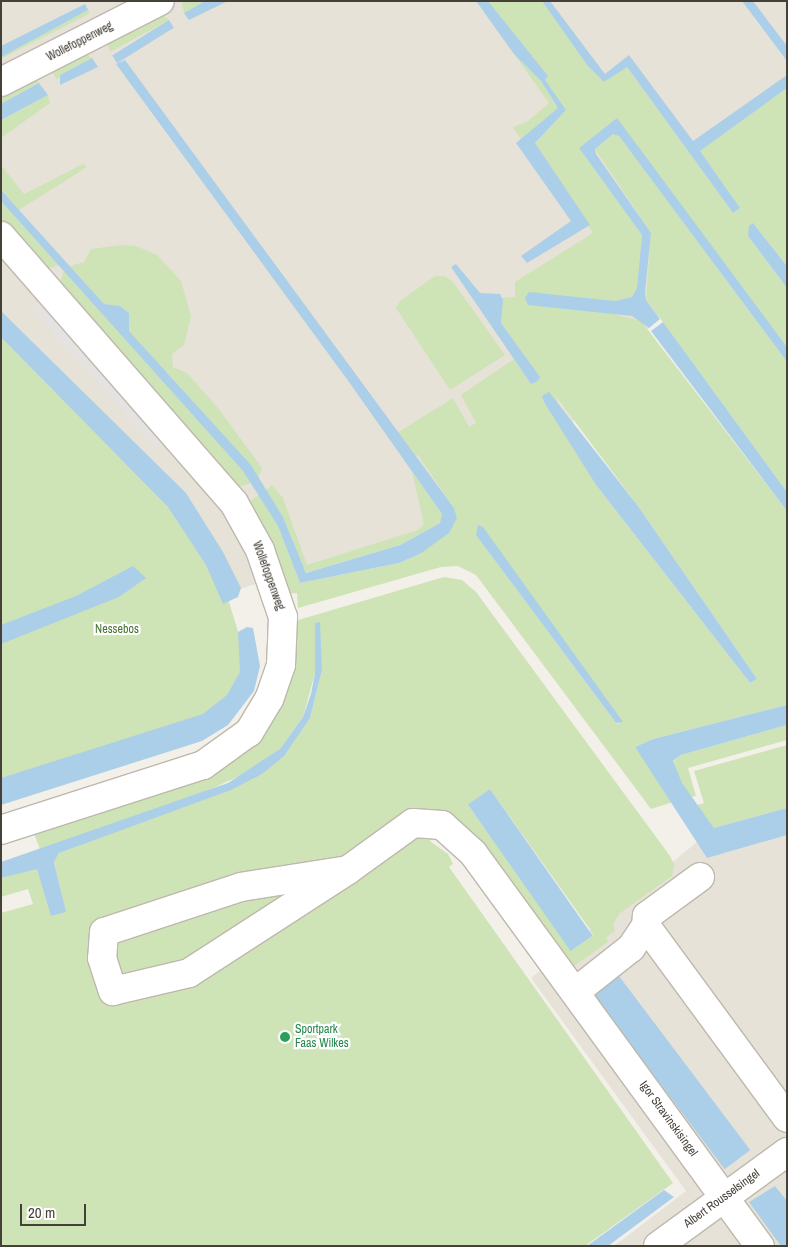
<!DOCTYPE html>
<html>
<head>
<meta charset="utf-8">
<style>
  body { margin:0 }
  #map { position:relative; width:788px; height:1247px; overflow:hidden; background:#f3f0e9; font-family:"Archivo Narrow",sans-serif }
  div>[style] { position:absolute }
  .residential>* { inset:0; background:#e6e2d8 }
  .green>* { inset:0; background:#cee3b6; transform-origin:0 0 }
  .parking>* { inset:0; background:#e5e3e1; transform-origin:0 0 }
  .water>* { inset:0; background:#accfe9; transform-origin:0 0 }
  .roads { filter:drop-shadow(1px 0 #beb8ad) drop-shadow(-1px 0 #beb8ad) drop-shadow(0 1px #beb8ad) drop-shadow(0 -1px #beb8ad) }
  .minor>* { height:28px; margin:-14px; padding:0 14px; transform-origin:14px; border-radius:14px; background:#fff }
  .dots>* { width:14px; height:14px; translate:-50% -50%; box-sizing:border-box; border:2px solid #fff; border-radius:50% }
  span { translate:-50% -50%; white-space:nowrap; text-align:center; line-height:1.15; -webkit-text-stroke:4.5px #fff; paint-order:stroke }
  .street-label { font-size:12px; color:#464138 }
  .park-label { font-size:12px; color:#487231 }
  .leisure-label { font-size:12px; color:#27864d }
  .left { translate:0 -50%; text-align:left }
  .frame { position:absolute; inset:0; border:2px solid #464138; pointer-events:none }
  .scale { position:absolute; left:20px; top:1204px; width:66px; height:22px; box-sizing:border-box; border:2px solid #464138; border-top:0; padding-left:6px; font-size:15px; line-height:18px; white-space:nowrap; color:#464138; -webkit-text-stroke:4px #fff; paint-order:stroke }
</style>
</head>
<body>
<div id="map">
  <div class="residential">
    <i style="clip-path:polygon(1px 1px,787px 1px,787px 215px,688px 279px,509px 501px,228px 593px,1px 399px)"></i>
    <i style="clip-path:polygon(787px 808px,787px 1246px,614px 1246px,686px 1191px,531px 978px,714px 828px)"></i>
  </div>
  <div class="green">
    <i style="clip-path:polygon(182px 1px,205px 1px,184px 13px)"></i>
    <i style="clip-path:polygon(475px 1px,514px 54px,541px 81px,558px 108px,521px 139px,513px 127px,527px 122px,549px 103px,514px 54px)"></i>
    <i style="clip-path:polygon(evenodd,488px 1px,542px 1px,587px 65px,604px 82px,626px 66px,733px 213px,740px 208px,700px 151px,787px 88px,787px 266px,753px 223px,748px 236px,787px 288px,787px 347px,617px 119px,579px 148px,642px 235px,637px 288px,632px 297px,615px 301px,529px 293px,641px 321px,787px 511px,787px 705px,653px 739px,635px 747px,673px 802px,651px 809px,476px 575px,458px 566px,441px 567px,298px 608px,297px 593px,286px 594px,249px 502px,259px 495px,278px 526px,300px 583px,399px 563px,420px 554px,457px 518px,454px 508px,418px 455px,415px 456px,397px 433px,453px 398px,469px 427px,476px 423px,461px 395px,514px 359px,531px 384px,538px 381px,539px 377px,501px 323px,502px 298px,515px 297px,515px 282px,593px 233px,535px 143px,566px 110px,544px 79px,547px 76px,488px 1px,555px 395px,638px 506px,757px 679px,750px 683px,596px 485px,575px 449px,555px 395px,488px 1px,476px 535px,619px 724px,616px 723px,476px 535px)"></i>
    <i style="left:88px;top:10px;width:4px;height:99px;rotate:63deg"></i>
    <i style="clip-path:polygon(160px 12px,169px 20px,110px 52px,105px 39px)"></i>
    <i style="clip-path:polygon(82px 51px,92px 58px,60px 75px,58px 80px,50px 70px)"></i>
    <i style="clip-path:polygon(32px 73px,39px 83px,1px 104px,1px 89px)"></i>
    <i style="clip-path:polygon(48px 95px,50px 103px,1px 138px,1px 120px)"></i>
    <i style="clip-path:polygon(613px 134px,619px 136px,787px 362px,787px 492px,646px 299px,651px 233px,595px 149px)"></i>
    <i style="clip-path:polygon(83px 164px,87px 167px,19px 210px,1px 190px,1px 165px,24px 194px)"></i>
    <i style="clip-path:polygon(1px 201px,59px 265px,44px 270px,1px 223px)"></i>
    <i style="clip-path:polygon(122px 245px,136px 246px,157px 255px,181px 281px,191px 316px,184px 345px,172px 354px,173px 367px,187px 373px,218px 408px,262px 468px,258px 478px,251px 465px,129px 331px,129px 313px,120px 306px,104px 304px,70px 266px,84px 262px,91px 249px)"></i>
    <i style="clip-path:polygon(64px 271px,243px 471px,251px 483px,238px 487px,58px 287px)"></i>
    <i style="clip-path:polygon(435px 276px,445px 276px,453px 282px,505px 355px,450px 390px,396px 308px,400px 301px)"></i>
    <i style="clip-path:polygon(1px 325px,210px 540px,251px 674px,221px 719px,1px 792px)"></i>
    <i style="clip-path:polygon(412px 472px,442px 514px,440px 523px,400px 545px,306px 573px,283px 517px,266px 490px,272px 485px,283px 498px,307px 565px,418px 530px,424px 524px)"></i>
    <i style="clip-path:polygon(evenodd,444px 577px,462px 580px,476px 592px,670px 856px,674px 864px,672px 876px,619px 914px,613px 925px,615px 931px,606px 937px,608px 942px,571px 968px,468px 832px,412px 814px,431px 842px,448px 854px,453px 864px,449px 867px,673px 1183px,585px 1246px,1px 1246px,1px 913px,33px 904px,28px 889px,1px 897px,1px 878px,37px 868px,47px 900px,62px 896px,54px 861px,59px 853px,262px 774px,310px 718px,322px 670px,316px 651px,315px 673px,303px 717px,280px 749px,252px 770px,196px 796px,40px 849px,33px 831px,241px 746px,295px 621px,444px 577px,490px 789px,594px 935px,573px 950px,468px 805px,490px 789px)"></i>
    <i style="clip-path:polygon(787px 725px,787px 740px,688px 768px,696px 796px,691px 797px,677px 776px,673px 762px,681px 755px)"></i>
    <i style="clip-path:polygon(787px 745px,787px 808px,714px 828px,697px 805px,704px 803px,694px 771px)"></i>
  </div>
  <div class="parking">
    <i style="left:43px;top:298px;width:189px;height:16px;rotate:48deg"></i>
  </div>
  <div class="water">
    <i style="clip-path:polygon(205px 1px,228px 1px,189px 20px,184px 13px)"></i>
    <i style="clip-path:polygon(476px 1px,488px 1px,548px 76px,545px 80px,566px 110px,535px 143px,590px 225px,527px 263px,521px 256px,571px 221px,516px 143px,558px 108px,541px 81px,514px 54px)"></i>
    <i style="clip-path:polygon(542px 1px,550px 1px,605px 74px,629px 55px,693px 141px,787px 75px,787px 88px,700px 151px,740px 208px,733px 213px,627px 67px,604px 82px,587px 65px)"></i>
    <i style="clip-path:polygon(742px 1px,753px 1px,787px 46px,787px 61px)"></i>
    <i style="clip-path:polygon(85px 4px,88px 10px,1px 57px,1px 46px)"></i>
    <i style="left:169px;top:20px;width:9px;height:67px;rotate:58deg"></i>
    <i style="clip-path:polygon(92px 58px,98px 67px,60px 85px,60px 75px)"></i>
    <i style="clip-path:polygon(125px 60px,454px 508px,457px 518px,449px 533px,420px 554px,399px 563px,300px 583px,278px 526px,243px 471px,1px 201px,1px 190px,104px 304px,120px 306px,129px 313px,129px 331px,251px 465px,283px 517px,306px 573px,400px 545px,440px 523px,442px 514px,349px 382px,116px 64px)"></i>
    <i style="clip-path:polygon(39px 83px,48px 95px,1px 120px,1px 104px)"></i>
    <i style="clip-path:polygon(617px 118px,787px 347px,787px 362px,619px 136px,613px 134px,595px 149px,596px 154px,651px 233px,645px 292px,646px 300px,660px 319px,649px 328px,632px 316px,528px 305px,525px 298px,529px 292px,615px 301px,632px 297px,637px 288px,642px 235px,579px 148px)"></i>
    <i style="clip-path:polygon(753px 223px,787px 266px,787px 288px,748px 236px,749px 226px)"></i>
    <i style="clip-path:polygon(456px 264px,480px 293px,500px 294px,503px 300px,501px 323px,540px 377px,538px 381px,531px 384px,451px 267px)"></i>
    <i style="clip-path:polygon(1px 311px,186px 493px,223px 552px,241px 588px,238px 597px,223px 604px,206px 565px,168px 507px,1px 337px)"></i>
    <i style="clip-path:polygon(663px 322px,787px 492px,787px 511px,651px 331px)"></i>
    <i style="clip-path:polygon(549px 392px,638px 506px,757px 679px,750px 683px,596px 485px,544px 402px,542px 396px)"></i>
    <i style="clip-path:polygon(478px 525px,483px 527px,623px 722px,616px 723px,476px 535px)"></i>
    <i style="clip-path:polygon(133px 566px,146px 578px,119px 597px,1px 644px,1px 625px,76px 596px)"></i>
    <i style="clip-path:polygon(320px 622px,322px 670px,310px 718px,284px 756px,262px 774px,231px 790px,59px 853px,54px 862px,66px 912px,51px 916px,37px 869px,1px 878px,1px 862px,228px 783px,280px 749px,303px 717px,311px 694px,315px 673px,315px 623px)"></i>
    <i style="clip-path:polygon(247px 627px,253px 628px,260px 666px,254px 691px,228px 725px,202px 741px,1px 805px,1px 778px,203px 714px,227px 695px,240px 672px,238px 632px)"></i>
    <i style="clip-path:polygon(787px 705px,787px 725px,681px 755px,673px 761px,682px 783px,714px 828px,787px 808px,787px 835px,707px 858px,635px 747px,653px 739px)"></i>
    <i style="left:490px;top:789px;width:179px;height:27px;rotate:55deg"></i>
    <i style="left:619px;top:976px;width:218px;height:32px;rotate:53deg"></i>
    <i style="clip-path:polygon(775px 1186px,787px 1201px,787px 1246px,781px 1246px,749px 1202px)"></i>
    <i style="clip-path:polygon(664px 1190px,674px 1197px,608px 1246px,587px 1246px)"></i>
  </div>
  <div class="roads">
    <div class="minor">
      <i style="left:1px;top:82px;width:178px;rotate:-27deg"></i>
      <i style="left:1px;top:236px;width:354px;rotate:48.9deg"></i>
      <i style="left:234px;top:503px;width:54px;rotate:61deg"></i>
      <i style="left:260px;top:550px;width:71px;rotate:71.1deg"></i>
      <i style="left:283px;top:617px;width:48px;rotate:92.4deg"></i>
      <i style="left:281px;top:665px;width:36px;rotate:109deg"></i>
      <i style="left:269px;top:699px;width:39px;rotate:121deg"></i>
      <i style="left:249px;top:732px;width:57px;rotate:144.3deg"></i>
      <i style="left:203px;top:765px;width:212px;rotate:162.2deg"></i>
      <i style="left:348px;top:870px;width:108px;rotate:171deg"></i>
      <i style="left:241px;top:887px;width:144px;rotate:161.8deg"></i>
      <i style="left:104px;top:932px;width:26px;rotate:94deg"></i>
      <i style="left:102px;top:958px;width:35px;rotate:72deg"></i>
      <i style="left:113px;top:991px;width:78px;rotate:-13.3deg"></i>
      <i style="left:189px;top:973px;width:189px;rotate:-32.9deg"></i>
      <i style="left:348px;top:870px;width:80px;rotate:-35.9deg"></i>
      <i style="left:413px;top:823px;width:29px;rotate:4deg"></i>
      <i style="left:442px;top:825px;width:42px;rotate:42.1deg"></i>
      <i style="left:473px;top:853px;width:487px;rotate:53.9deg"></i>
      <i style="left:700px;top:877px;width:66px;rotate:143.7deg"></i>
      <i style="left:647px;top:916px;width:10px;rotate:96deg"></i>
      <i style="left:646px;top:926px;width:238px;rotate:53.7deg"></i>
      <i style="left:575px;top:992px;width:71px;rotate:-38.2deg"></i>
      <i style="left:631px;top:948px;width:27px;rotate:-56deg"></i>
      <i style="left:658px;top:1246px;width:160px;rotate:-36.1deg"></i>
    </div>
  </div>
  <div class="dots">
    <i style="left:285px;top:1037px;background:#2e9e5b"></i>
  </div>
  <div class="street-label">
    <span style="left:80px;top:42px;rotate:-27deg">Wollefoppenweg</span>
    <span style="left:268px;top:576px;rotate:70deg">Wollefoppenweg</span>
    <span style="left:668px;top:1119px;rotate:54deg">Igor Stravinskisingel</span>
    <span style="left:722px;top:1199px;rotate:-36deg">Albert Rousselsingel</span>
  </div>
  <div class="park-label">
    <span style="left:117px;top:630px">Nessebos</span>
  </div>
  <div class="leisure-label">
    <span class="left" style="left:295px;top:1037px">Sportpark<br>Faas Wilkes</span>
  </div>
  <div class="frame"></div>
  <div class="scale">20 m</div>
</div>
</body>
</html>
